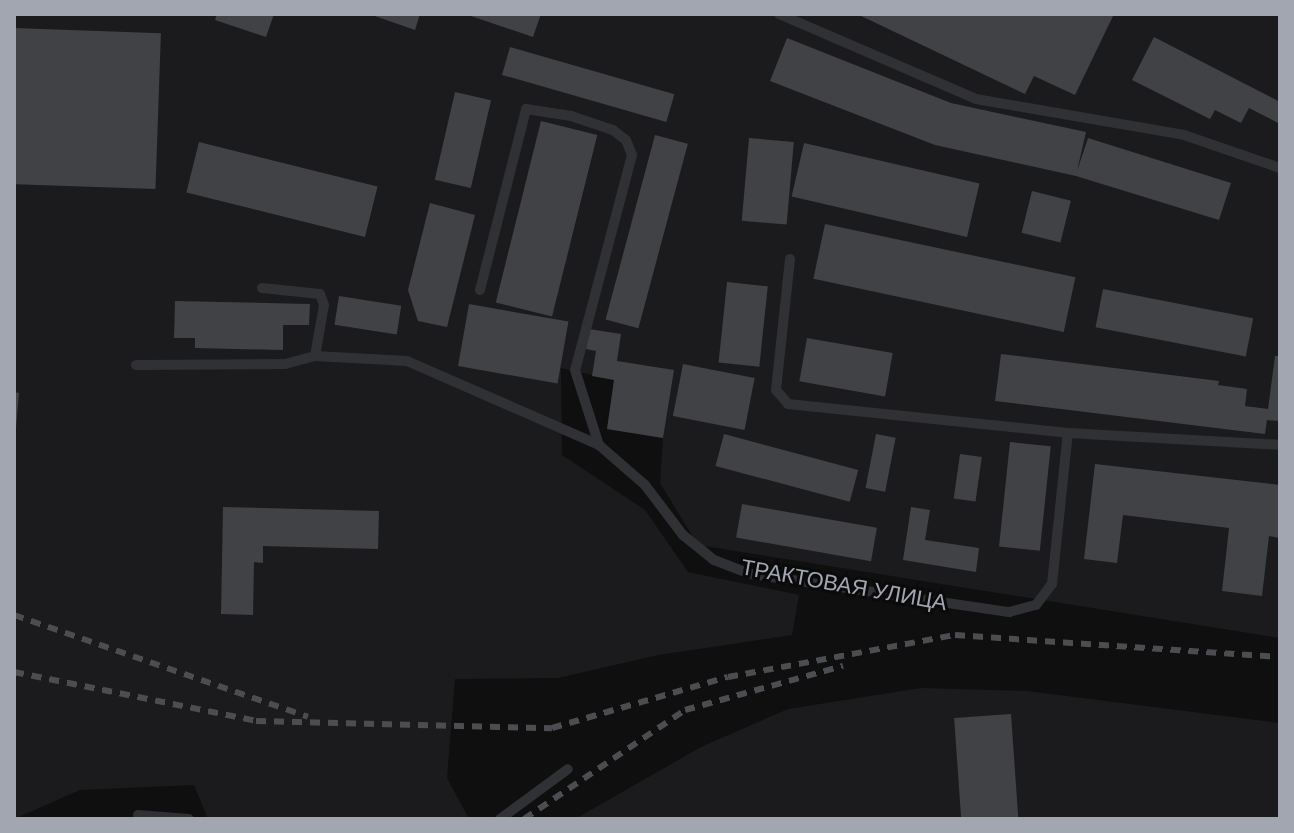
<!DOCTYPE html>
<html>
<head>
<meta charset="utf-8">
<style>
  body { margin:0 }
  #map { position:relative; width:1294px; height:833px; overflow:hidden; background:#0f0f10; font-family:Helvetica,sans-serif }
  div>[style] { position:absolute }
  .built>* { inset:0; background:#1b1b1d }
  .building>* { inset:0; background:#404246; transform-origin:0 0 }
  .service>* { height:10px; margin:-5px; padding:0 5px; transform-origin:5px; border-radius:5px; background:#303135 }
  .rail>* { height:6px; margin-top:-3px; transform-origin:0; background:repeating-linear-gradient(90deg,#4b4d51 0 10px,transparent 0 18px) }
  span { translate:-50% -50%; white-space:nowrap; text-align:center; line-height:1.15; -webkit-text-stroke:6px #0a0a0b; paint-order:stroke }
  .street-label { font-size:22px; color:#a1a6b0 }
  .frame { position:absolute; inset:0; border:16px solid #a1a6b0; pointer-events:none }
</style>
</head>
<body>
<div id="map">
  <div class="built">
    <i style="clip-path:polygon(14px 14px,1280px 14px,1280px 638px,698px 545px,660px 483px,663px 438px,607px 429px,614px 380px,561px 368px,562px 455px,645px 510px,688px 572px,799px 595px,792px 635px,658px 655px,558px 678px,455px 679px,447px 778px,469px 819px,208px 819px,194px 785px,80px 790px,14px 819px)"></i>
    <i style="clip-path:polygon(921px 688px,1027px 691px,1280px 723px,1280px 819px,575px 819px,701px 747px,788px 709px)"></i>
  </div>
  <div class="building">
    <i style="clip-path:polygon(217px 14px,274px 14px,266px 37px,215px 20px)"></i>
    <i style="clip-path:polygon(369px 14px,420px 14px,415px 30px)"></i>
    <i style="clip-path:polygon(465px 14px,541px 14px,533px 37px)"></i>
    <i style="clip-path:polygon(857px 14px,1108px 14px,1113px 16px,1075px 95px,1034px 76px,1025px 94px)"></i>
    <i style="left:14px;top:28px;width:147px;height:156px;rotate:2deg"></i>
    <i style="clip-path:polygon(1154px 37px,1280px 102px,1280px 124px,1249px 108px,1241px 123px,1215px 110px,1210px 119px,1132px 80px)"></i>
    <i style="clip-path:polygon(787px 38px,951px 103px,1086px 132px,1077px 171px,1088px 138px,1231px 183px,1219px 220px,1076px 176px,935px 145px,770px 81px)"></i>
    <i style="left:510px;top:47px;width:171px;height:29px;rotate:16deg"></i>
    <i style="left:455px;top:92px;width:37px;height:90px;rotate:13deg"></i>
    <i style="left:541px;top:121px;width:58px;height:187px;rotate:14deg"></i>
    <i style="left:655px;top:135px;width:34px;height:191px;rotate:15deg"></i>
    <i style="left:749px;top:138px;width:45px;height:83px;rotate:5deg"></i>
    <i style="left:199px;top:142px;width:184px;height:52px;rotate:14deg"></i>
    <i style="left:804px;top:143px;width:180px;height:55px;rotate:13deg"></i>
    <i style="left:1032px;top:191px;width:40px;height:43px;rotate:14deg"></i>
    <i style="clip-path:polygon(430px 203px,475px 215px,447px 327px,418px 321px,408px 290px)"></i>
    <i style="left:825px;top:224px;width:256px;height:56px;rotate:12deg"></i>
    <i style="left:727px;top:282px;width:41px;height:81px;rotate:6deg"></i>
    <i style="left:1103px;top:289px;width:153px;height:39px;rotate:11deg"></i>
    <i style="left:339px;top:296px;width:63px;height:29px;rotate:9deg"></i>
    <i style="clip-path:polygon(175px 301px,310px 304px,309px 325px,283px 325px,283px 350px,195px 348px,195px 338px,174px 338px)"></i>
    <i style="left:469px;top:304px;width:101px;height:63px;rotate:10deg"></i>
    <i style="clip-path:polygon(589px 329px,621px 334px,617px 361px,674px 370px,663px 438px,607px 429px,614px 380px,592px 376px,596px 351px,586px 349px)"></i>
    <i style="left:807px;top:338px;width:87px;height:44px;rotate:10deg"></i>
    <i style="clip-path:polygon(1001px 354px,1219px 381px,1218px 385px,1247px 389px,1245px 406px,1268px 409px,1275px 356px,1280px 356px,1280px 421px,1267px 420px,1265px 434px,995px 401px)"></i>
    <i style="left:683px;top:364px;width:73px;height:53px;rotate:11deg"></i>
    <i style="clip-path:polygon(14px 392px,19px 393px,16px 428px,14px 427px)"></i>
    <i style="left:724px;top:434px;width:139px;height:33px;rotate:15deg"></i>
    <i style="left:876px;top:434px;width:20px;height:55px;rotate:11deg"></i>
    <i style="left:1010px;top:442px;width:41px;height:105px;rotate:6deg"></i>
    <i style="left:960px;top:454px;width:22px;height:45px;rotate:8deg"></i>
    <i style="clip-path:polygon(1095px 464px,1280px 485px,1280px 538px,1269px 536px,1262px 596px,1222px 591px,1229px 528px,1123px 515px,1117px 563px,1084px 559px)"></i>
    <i style="left:742px;top:504px;width:137px;height:34px;rotate:10deg"></i>
    <i style="clip-path:polygon(223px 507px,379px 511px,378px 549px,263px 546px,263px 563px,254px 562px,253px 615px,221px 614px)"></i>
    <i style="clip-path:polygon(911px 507px,930px 510px,925px 540px,979px 548px,976px 572px,903px 560px)"></i>
    <i style="left:1011px;top:714px;width:105px;height:57px;rotate:86deg"></i>
  </div>
  <div class="service">
    <i style="left:779px;top:14px;width:215px;rotate:23.3deg"></i>
    <i style="left:976px;top:99px;width:211px;rotate:9.8deg"></i>
    <i style="left:1184px;top:135px;width:102px;rotate:19deg"></i>
    <i style="left:790px;top:259px;width:132px;rotate:96.1deg"></i>
    <i style="left:776px;top:390px;width:18px;rotate:49deg"></i>
    <i style="left:788px;top:404px;width:281px;rotate:5.9deg"></i>
    <i style="left:262px;top:288px;width:58px;rotate:5.9deg"></i>
    <i style="left:320px;top:294px;width:12px;rotate:70deg"></i>
    <i style="left:324px;top:305px;width:52px;rotate:100deg"></i>
    <i style="left:480px;top:290px;width:187px;rotate:-75.7deg"></i>
    <i style="left:526px;top:109px;width:46px;rotate:8.8deg"></i>
    <i style="left:571px;top:116px;width:44px;rotate:18.4deg"></i>
    <i style="left:613px;top:130px;width:16px;rotate:38deg"></i>
    <i style="left:626px;top:140px;width:16px;rotate:68deg"></i>
    <i style="left:632px;top:155px;width:222px;rotate:104.8deg"></i>
    <i style="left:575px;top:370px;width:79px;rotate:72.3deg"></i>
    <i style="left:136px;top:365px;width:149px;rotate:-0.4deg"></i>
    <i style="left:285px;top:364px;width:31px;rotate:-15deg"></i>
    <i style="left:315px;top:356px;width:92px;rotate:3.1deg"></i>
    <i style="left:407px;top:361px;width:210px;rotate:23.6deg"></i>
    <i style="left:599px;top:445px;width:61px;rotate:41deg"></i>
    <i style="left:645px;top:485px;width:63px;rotate:52.8deg"></i>
    <i style="left:683px;top:535px;width:40px;rotate:39deg"></i>
    <i style="left:714px;top:560px;width:40px;rotate:21deg"></i>
    <i style="left:751px;top:574px;width:261px;rotate:8.4deg"></i>
    <i style="left:1009px;top:612px;width:28px;rotate:-15deg"></i>
    <i style="left:1036px;top:605px;width:26px;rotate:-53deg"></i>
    <i style="left:1052px;top:584px;width:152px;rotate:-84deg"></i>
    <i style="left:1068px;top:433px;width:212px;rotate:3.2deg"></i>
    <i style="left:138px;top:815px;width:51px;rotate:4.5deg"></i>
    <i style="left:500px;top:819px;width:84px;rotate:-36.3deg"></i>
  </div>
  <div class="rail">
    <i style="left:14px;top:615px;width:311px;rotate:19.1deg"></i>
    <i style="left:14px;top:672px;width:247px;rotate:11.4deg"></i>
    <i style="left:256px;top:721px;width:296px;rotate:1.4deg"></i>
    <i style="left:552px;top:728px;width:183px;rotate:-16.2deg"></i>
    <i style="left:728px;top:677px;width:231px;rotate:-10.5deg"></i>
    <i style="left:955px;top:635px;width:326px;rotate:3.9deg"></i>
    <i style="left:524px;top:819px;width:194px;rotate:-34.1deg"></i>
    <i style="left:685px;top:710px;width:164px;rotate:-15.6deg"></i>
  </div>
  <div class="street-label">
    <span style="left:844px;top:585px;rotate:10deg">ТРАКТОВАЯ УЛИЦА</span>
  </div>
  <div class="frame"></div>
</div>
</body>
</html>
